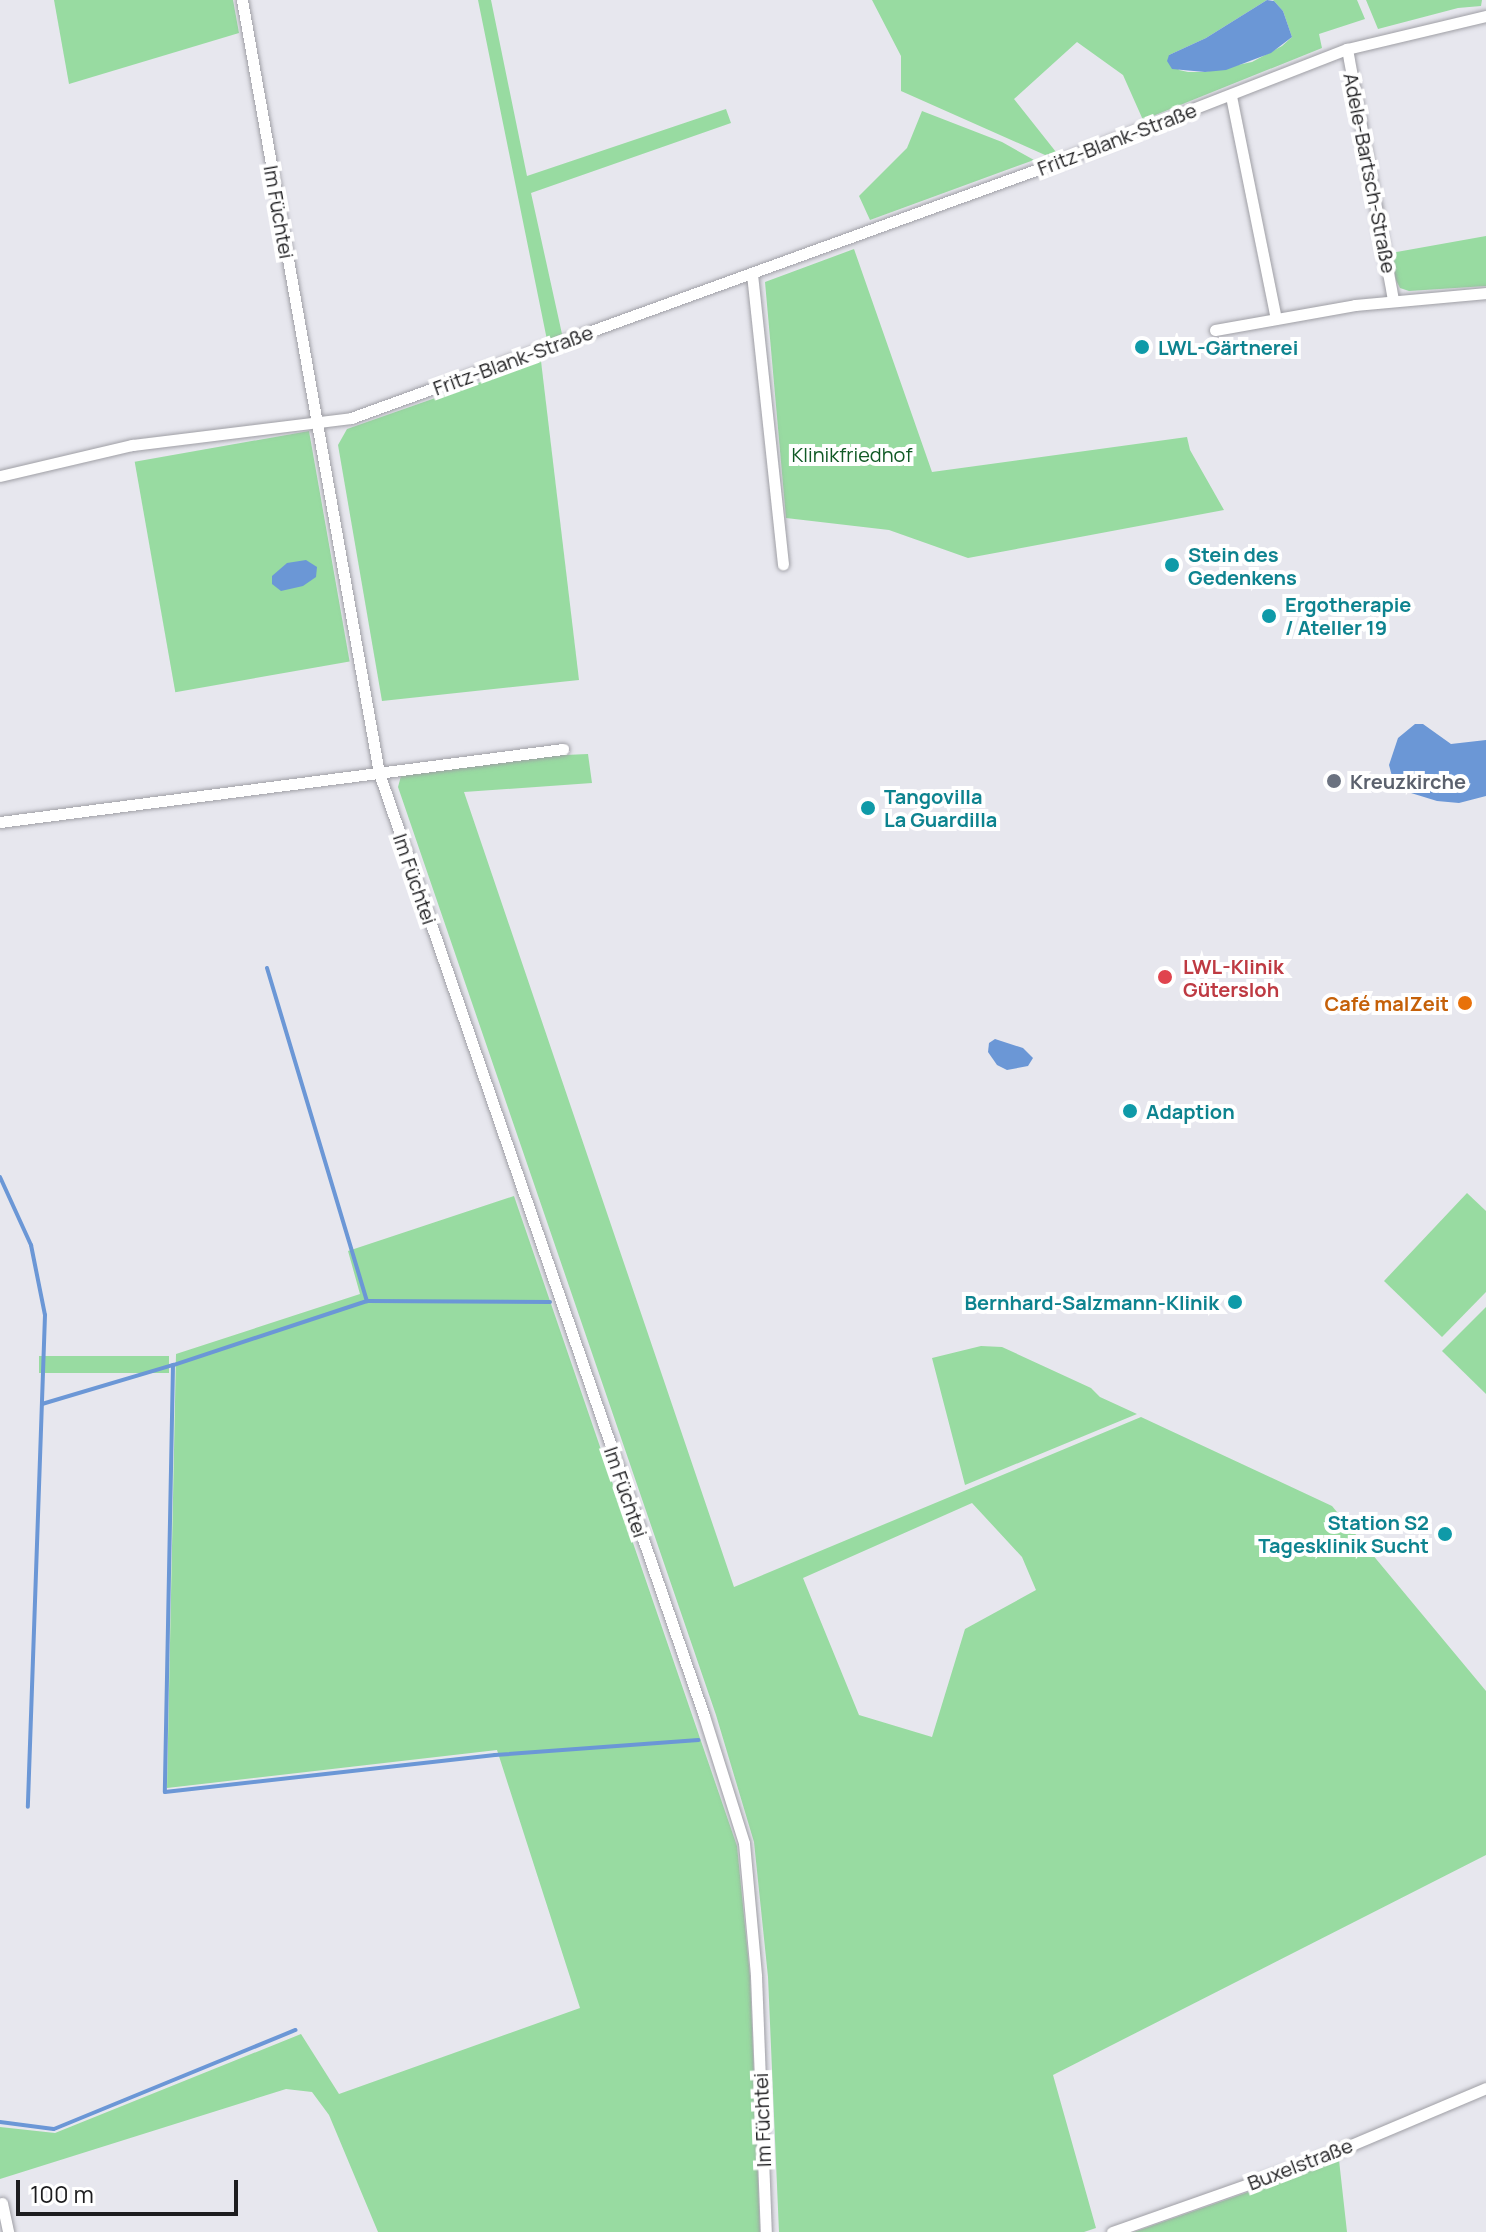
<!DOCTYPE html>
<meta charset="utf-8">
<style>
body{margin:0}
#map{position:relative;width:1486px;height:2232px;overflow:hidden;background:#e7e7ee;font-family:Manrope,sans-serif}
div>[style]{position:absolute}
.green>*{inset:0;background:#98dba1;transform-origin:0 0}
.water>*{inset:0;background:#6b97d6}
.stream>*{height:4px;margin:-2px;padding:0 2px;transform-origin:2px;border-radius:2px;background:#6b97d6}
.roads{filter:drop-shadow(0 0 2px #9f9fa5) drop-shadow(0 0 2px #9f9fa5)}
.minor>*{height:11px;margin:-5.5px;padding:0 5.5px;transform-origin:5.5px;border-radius:5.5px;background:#fff}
.dots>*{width:22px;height:22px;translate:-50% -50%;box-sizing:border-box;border:4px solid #fff;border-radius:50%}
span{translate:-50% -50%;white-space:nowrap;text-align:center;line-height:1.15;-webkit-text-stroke:8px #fff;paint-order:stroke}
.street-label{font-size:20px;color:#1d1d1f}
.culture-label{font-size:20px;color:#0d838f;font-weight:700}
.left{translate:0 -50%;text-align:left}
.right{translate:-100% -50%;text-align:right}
.park-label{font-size:20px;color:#105925}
.worship-label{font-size:20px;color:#5b616d;font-weight:700}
.health-label{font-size:20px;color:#be3a42;font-weight:700}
.food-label{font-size:20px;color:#c56008;font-weight:700}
.scale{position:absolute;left:16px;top:2180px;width:222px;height:36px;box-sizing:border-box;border:4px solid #1d1d1f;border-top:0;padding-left:10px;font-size:24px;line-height:28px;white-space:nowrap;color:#1d1d1f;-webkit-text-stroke:6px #fff;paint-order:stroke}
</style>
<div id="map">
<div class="green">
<i style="clip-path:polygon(54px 0,233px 0,239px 33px,69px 84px)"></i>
<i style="clip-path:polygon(478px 0,491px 0,527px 176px,726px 109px,731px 123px,531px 193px,562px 334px,547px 340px)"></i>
<i style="clip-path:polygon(872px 0,1267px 0,1206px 38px,1169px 55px,1179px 70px,1188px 72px,1205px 72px,1252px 62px,1282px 46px,1292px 37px,1283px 11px,1273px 0,1357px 0,1365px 19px,1319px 34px,1322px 48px,1143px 120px,1123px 75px,1077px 42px,1014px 99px,1056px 152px,1045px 155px,901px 91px,901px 56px)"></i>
<i style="clip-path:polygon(1366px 0,1482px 0,1481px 6px,1458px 8px,1378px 29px)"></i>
<i style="clip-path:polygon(922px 111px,1002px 142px,1034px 160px,870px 220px,859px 196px,907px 148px)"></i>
<i style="clip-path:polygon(1486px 236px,1486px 286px,1409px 291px,1400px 288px,1396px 280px,1391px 253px)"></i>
<i style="clip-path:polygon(854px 249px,932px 472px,1187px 437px,1190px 450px,1224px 510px,968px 558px,889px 530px,786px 518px,765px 282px)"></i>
<i style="clip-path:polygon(541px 361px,579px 680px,382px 701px,338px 445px,347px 429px)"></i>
<i style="left:309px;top:431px;width:234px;height:177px;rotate:80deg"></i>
<i style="clip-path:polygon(evenodd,588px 754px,592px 783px,464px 792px,734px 1587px,1141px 1417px,1332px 1506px,1486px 1691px,1486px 1855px,1053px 2075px,1096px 2228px,1084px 2232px,779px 2232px,768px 1977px,754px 1842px,716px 1715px,398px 787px,401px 776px,542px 756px,588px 754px,972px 1503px,1022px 1557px,1036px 1590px,965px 1629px,932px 1737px,859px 1715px,803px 1578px,972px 1503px)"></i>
<i style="clip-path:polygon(1467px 1193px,1486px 1211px,1486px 1292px,1442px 1337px,1384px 1281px)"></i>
<i style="clip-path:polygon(514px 1196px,737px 1846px,750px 1976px,760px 2232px,378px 2232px,329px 2115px,312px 2092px,286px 2089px,0 2179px,0 2127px,55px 2133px,301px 2034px,339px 2094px,580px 2008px,497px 1750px,167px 1788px,176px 1354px,360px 1294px,348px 1251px)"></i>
<i style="clip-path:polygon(1486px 1307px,1486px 1394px,1442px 1351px)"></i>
<i style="clip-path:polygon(981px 1346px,1002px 1347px,1091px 1388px,1100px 1397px,1137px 1414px,965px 1485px,932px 1358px)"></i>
<i style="left:169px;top:1356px;width:17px;height:130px;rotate:90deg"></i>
<i style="clip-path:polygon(1339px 2160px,1347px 2232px,1134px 2232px,1254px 2190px)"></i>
</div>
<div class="water">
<i style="clip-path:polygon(1267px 0,1274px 1px,1283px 11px,1292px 37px,1271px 53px,1226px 70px,1205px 72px,1172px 69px,1167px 61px,1169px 55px,1206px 38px)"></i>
<i style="clip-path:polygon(306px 560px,317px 567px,316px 577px,303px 586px,281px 591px,272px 584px,272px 576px,287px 563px)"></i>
<i style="clip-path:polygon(1415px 724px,1423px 724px,1451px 744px,1486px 740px,1486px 796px,1459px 803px,1437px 801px,1411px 793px,1393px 780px,1389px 765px,1398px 738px)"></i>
<i style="clip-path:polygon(995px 1039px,1023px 1048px,1033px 1058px,1028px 1066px,1007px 1070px,997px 1065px,988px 1052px,989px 1043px)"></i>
</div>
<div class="stream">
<i style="left:267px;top:968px;width:348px;rotate:73.3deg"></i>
<i style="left:0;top:1177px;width:75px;rotate:65.5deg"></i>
<i style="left:31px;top:1245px;width:71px;rotate:78.7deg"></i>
<i style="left:45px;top:1315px;width:492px;rotate:92deg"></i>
<i style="left:550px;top:1302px;width:183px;rotate:-179.7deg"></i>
<i style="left:367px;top:1301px;width:204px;rotate:161.7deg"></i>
<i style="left:173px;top:1365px;width:427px;rotate:91.1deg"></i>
<i style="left:165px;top:1792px;width:332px;rotate:-6.4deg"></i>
<i style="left:495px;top:1755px;width:204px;rotate:-4.2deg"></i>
<i style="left:42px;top:1404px;width:137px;rotate:-16.6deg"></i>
<i style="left:0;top:2122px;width:54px;rotate:7.4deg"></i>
<i style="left:54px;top:2129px;width:261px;rotate:-22.3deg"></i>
</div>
<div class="roads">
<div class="minor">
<i style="left:242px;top:0;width:785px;rotate:79.95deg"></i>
<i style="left:379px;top:773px;width:997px;rotate:70.98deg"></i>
<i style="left:704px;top:1716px;width:133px;rotate:72.5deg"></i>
<i style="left:744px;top:1843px;width:134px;rotate:84.8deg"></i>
<i style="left:756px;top:1976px;width:256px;rotate:87.8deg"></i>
<i style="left:1347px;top:49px;width:255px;rotate:79.6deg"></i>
<i style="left:1231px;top:96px;width:227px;rotate:78.6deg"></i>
<i style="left:752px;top:274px;width:292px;rotate:83.9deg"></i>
<i style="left:1215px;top:330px;width:142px;rotate:-10.1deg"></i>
<i style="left:1355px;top:305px;width:132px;rotate:-5.2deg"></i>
<i style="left:0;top:476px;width:136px;rotate:-13.2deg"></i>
<i style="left:132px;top:445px;width:221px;rotate:-7deg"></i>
<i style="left:351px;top:418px;width:737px;rotate:-19.91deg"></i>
<i style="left:1044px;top:167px;width:325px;rotate:-21.3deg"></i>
<i style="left:1347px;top:49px;width:143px;rotate:-13.4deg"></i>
<i style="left:0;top:822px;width:568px;rotate:-7.39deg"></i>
<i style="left:2px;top:2203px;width:30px;rotate:78deg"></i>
<i style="left:1112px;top:2232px;width:211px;rotate:-19.4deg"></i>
<i style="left:1311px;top:2162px;width:190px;rotate:-22.9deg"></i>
</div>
</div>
<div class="dots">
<i style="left:1142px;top:347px;background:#0f9aa8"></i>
<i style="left:1172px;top:565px;background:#0f9aa8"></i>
<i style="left:1269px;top:616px;background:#0f9aa8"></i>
<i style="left:1334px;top:781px;background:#6b7280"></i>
<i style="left:868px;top:808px;background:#0f9aa8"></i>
<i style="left:1165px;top:977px;background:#e0444e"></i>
<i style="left:1465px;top:1003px;background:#e8710a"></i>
<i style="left:1130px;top:1111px;background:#0f9aa8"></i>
<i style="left:1235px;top:1302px;background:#0f9aa8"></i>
<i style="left:1445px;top:1534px;background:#0f9aa8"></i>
</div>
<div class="street-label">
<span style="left:1117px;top:139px;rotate:-21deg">Fritz-Blank-Straße</span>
<span style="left:1370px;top:173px;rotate:79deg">Adele-Bartsch-Straße</span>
<span style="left:279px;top:212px;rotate:80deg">Im Füchtei</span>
<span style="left:513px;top:360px;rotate:-20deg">Fritz-Blank-Straße</span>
<span style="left:415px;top:879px;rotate:71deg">Im Füchtei</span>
<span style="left:626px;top:1492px;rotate:71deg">Im Füchtei</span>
<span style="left:762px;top:2120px;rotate:-92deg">Im Füchtei</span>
<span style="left:1300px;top:2164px;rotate:-21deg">Buxelstraße</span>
</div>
<div class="culture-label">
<span class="left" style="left:1158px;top:347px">LWL-Gärtnerei</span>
<span class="left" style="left:1188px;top:566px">Stein des<br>Gedenkens</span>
<span class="left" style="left:1285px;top:616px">Ergotherapie<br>/ Ateller 19</span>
<span class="left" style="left:884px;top:808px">Tangovilla<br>La Guardilla</span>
<span class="left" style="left:1146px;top:1111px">Adaption</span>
<span class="right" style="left:1219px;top:1302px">Bernhard-Salzmann-Klinik</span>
<span class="right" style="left:1429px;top:1534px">Station S2<br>Tagesklinik Sucht</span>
</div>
<div class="park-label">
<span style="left:852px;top:454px">Klinikfriedhof</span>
</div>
<div class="worship-label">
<span class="left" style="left:1350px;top:781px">Kreuzkirche</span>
</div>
<div class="health-label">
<span class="left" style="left:1183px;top:978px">LWL-Klinik<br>Gütersloh</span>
</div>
<div class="food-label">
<span class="right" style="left:1449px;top:1003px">Café malZeit</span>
</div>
<div class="scale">100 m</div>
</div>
